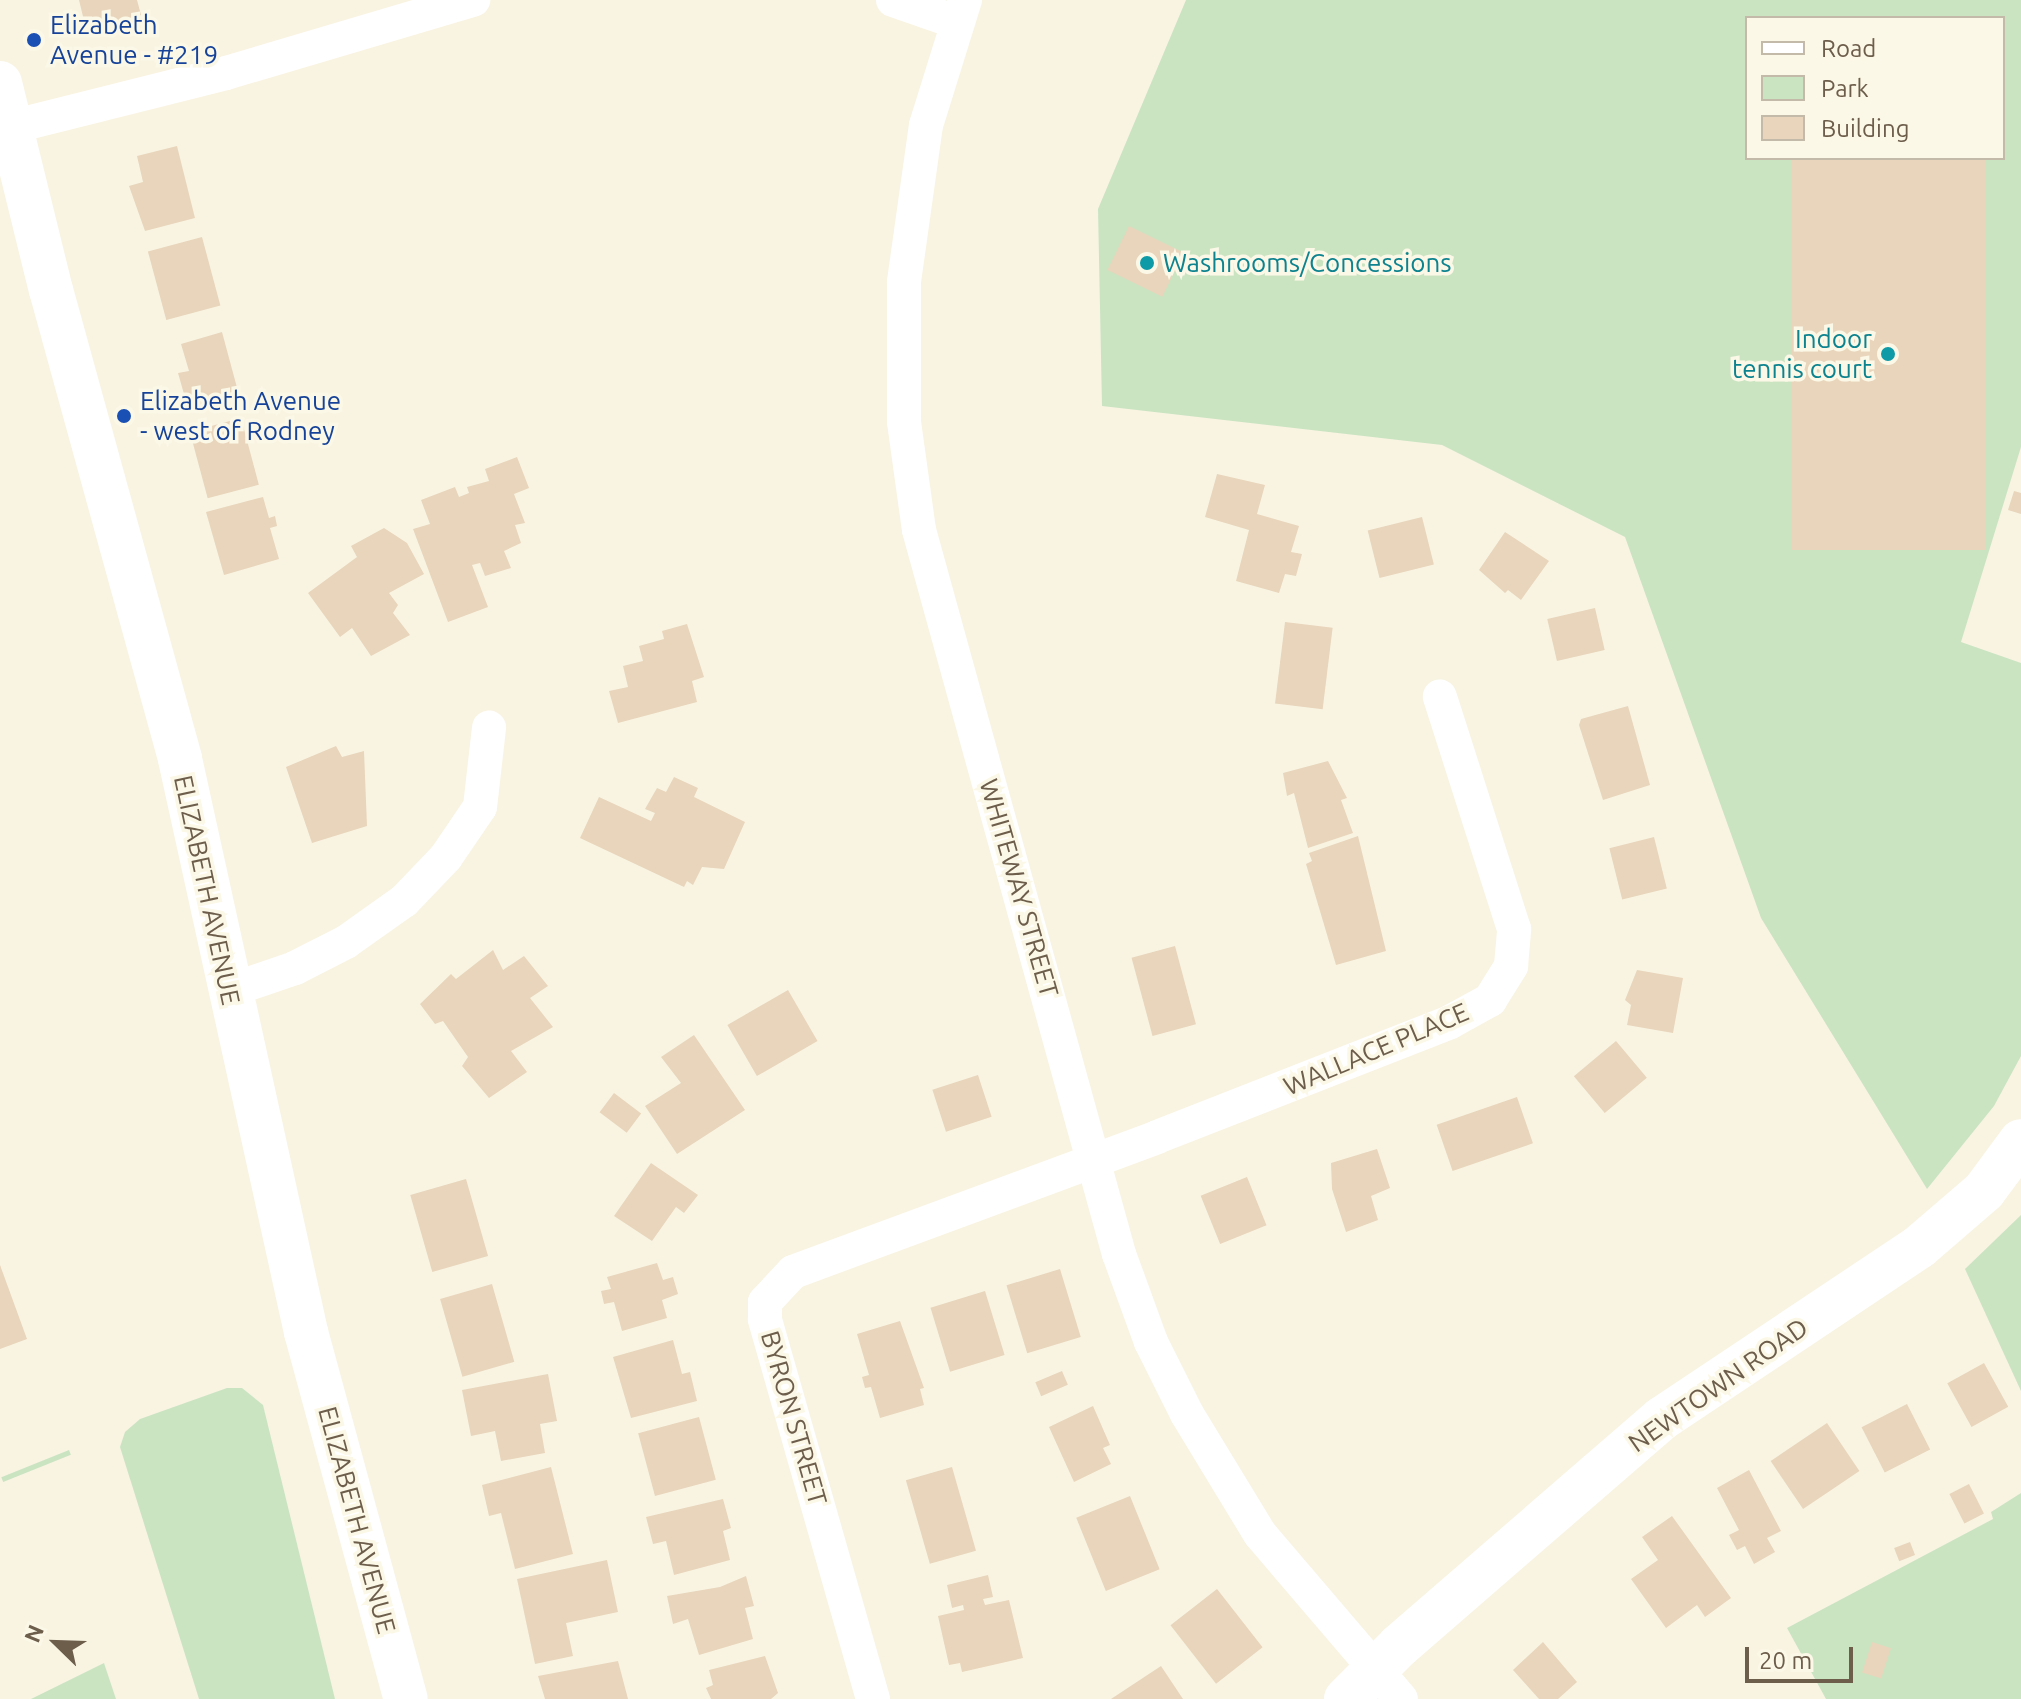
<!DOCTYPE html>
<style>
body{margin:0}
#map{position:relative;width:2021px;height:1699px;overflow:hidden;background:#f9f4e2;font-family:Ubuntu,sans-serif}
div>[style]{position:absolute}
.green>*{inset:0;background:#cae4c2;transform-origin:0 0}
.building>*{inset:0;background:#e8d5bb;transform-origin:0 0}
.street>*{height:34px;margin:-17px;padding:0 17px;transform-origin:17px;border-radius:17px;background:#fff}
.secondary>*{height:44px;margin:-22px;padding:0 22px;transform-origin:22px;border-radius:22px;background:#fff}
.dots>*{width:22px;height:22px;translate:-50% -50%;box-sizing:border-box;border:4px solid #fcf8e7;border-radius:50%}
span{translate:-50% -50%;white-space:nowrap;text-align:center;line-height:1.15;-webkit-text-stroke:7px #fcf8e7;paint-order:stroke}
.transit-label{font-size:26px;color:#164399}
.left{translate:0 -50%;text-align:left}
.culture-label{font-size:26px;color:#0d838f}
.right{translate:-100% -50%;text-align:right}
.street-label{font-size:26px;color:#6d5d4b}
.legend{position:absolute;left:1745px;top:16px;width:260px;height:144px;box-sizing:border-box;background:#fcf8e7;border:2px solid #c3baa9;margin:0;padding:10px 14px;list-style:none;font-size:24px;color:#6d5d4b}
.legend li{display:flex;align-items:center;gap:16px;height:40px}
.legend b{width:40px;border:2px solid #c3baa9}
.north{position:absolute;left:16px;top:1603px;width:80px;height:80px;-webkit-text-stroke:6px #fcf8e7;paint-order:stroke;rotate:293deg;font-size:22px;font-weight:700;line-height:32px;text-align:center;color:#6d5d4b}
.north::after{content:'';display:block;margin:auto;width:28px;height:36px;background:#6d5d4b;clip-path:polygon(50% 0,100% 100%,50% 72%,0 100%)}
.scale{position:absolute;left:1745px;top:1647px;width:108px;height:36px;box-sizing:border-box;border:4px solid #6d5d4b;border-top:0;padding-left:10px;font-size:24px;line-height:28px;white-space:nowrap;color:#6d5d4b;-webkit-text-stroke:6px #fcf8e7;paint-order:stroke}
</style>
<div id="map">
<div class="green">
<i style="clip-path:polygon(evenodd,1186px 0,2021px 0,2021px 447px,1961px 642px,2021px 663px,2021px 1056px,1994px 1106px,1927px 1189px,1761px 918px,1625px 537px,1442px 445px,1102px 406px,1098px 209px,1186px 0,1747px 18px,2003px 18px,2003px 158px,1747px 158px,1747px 18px)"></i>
<i style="clip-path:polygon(2021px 1215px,2021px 1391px,1965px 1269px)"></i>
<i style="clip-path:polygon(227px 1388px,242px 1388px,263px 1405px,335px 1699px,199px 1699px,120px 1447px,125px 1432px,140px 1419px)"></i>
<i style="left:69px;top:1450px;width:5px;height:73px;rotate:68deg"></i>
<i style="clip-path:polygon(2021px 1493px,2021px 1699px,1826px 1699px,1787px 1628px,1993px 1519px,1991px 1512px)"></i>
<i style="clip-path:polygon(104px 1663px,116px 1699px,31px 1699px)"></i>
</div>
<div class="building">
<i style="clip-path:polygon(79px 0,137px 0,141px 15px,86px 29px)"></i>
<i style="clip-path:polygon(177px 146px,195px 218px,145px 231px,129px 186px,143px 182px,137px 156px)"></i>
<i style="left:1791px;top:158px;width:195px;height:392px"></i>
<i style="left:1129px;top:226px;width:61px;height:49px;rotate:26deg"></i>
<i style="left:202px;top:237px;width:71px;height:56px;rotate:75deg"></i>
<i style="clip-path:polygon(222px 332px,239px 395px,188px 408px,178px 373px,189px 371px,181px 344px)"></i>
<i style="left:241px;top:418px;width:69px;height:53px;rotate:75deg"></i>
<i style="clip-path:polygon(517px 457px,529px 488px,514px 494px,525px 523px,515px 525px,521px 543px,504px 551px,511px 568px,485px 576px,480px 563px,472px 565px,488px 607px,448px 622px,413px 529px,430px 524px,421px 500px,455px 487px,459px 497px,469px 493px,467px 487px,489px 481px,485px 469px)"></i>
<i style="clip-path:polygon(1217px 474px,1265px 485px,1257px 514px,1299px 526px,1291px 552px,1302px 554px,1296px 576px,1285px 574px,1279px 593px,1236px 581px,1249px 530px,1205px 517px)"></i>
<i style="clip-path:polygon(2014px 491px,2021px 493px,2021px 514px,2008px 510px)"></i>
<i style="clip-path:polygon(263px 497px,269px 518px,275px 516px,277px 526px,270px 528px,279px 559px,224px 575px,206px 512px)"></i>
<i style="left:1422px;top:517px;width:49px;height:56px;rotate:76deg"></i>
<i style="clip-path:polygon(384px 528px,407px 543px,424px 574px,389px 593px,398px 605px,393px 613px,410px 635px,371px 656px,352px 628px,340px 637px,308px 593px,357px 557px,351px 546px)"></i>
<i style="clip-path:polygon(1505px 532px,1549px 561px,1521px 600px,1508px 590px,1505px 593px,1479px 570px)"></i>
<i style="left:1595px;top:608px;width:43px;height:49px;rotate:77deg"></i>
<i style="left:1285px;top:622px;width:48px;height:82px;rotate:7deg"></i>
<i style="clip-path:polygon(687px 624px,704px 677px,692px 681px,697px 702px,618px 723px,609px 691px,628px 687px,623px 666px,643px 661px,639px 646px,664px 639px,662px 631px)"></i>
<i style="clip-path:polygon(1628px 706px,1650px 785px,1603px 800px,1579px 725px,1581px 719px)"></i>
<i style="clip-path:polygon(336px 746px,342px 757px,364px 751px,367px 826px,312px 843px,286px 767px)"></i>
<i style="clip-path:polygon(1328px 761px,1347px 798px,1341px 800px,1353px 833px,1308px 848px,1294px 793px,1287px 796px,1283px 773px)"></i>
<i style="clip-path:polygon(674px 777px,698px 788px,694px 797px,745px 822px,724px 869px,702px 867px,693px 885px,687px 881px,684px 887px,580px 838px,599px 797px,651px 821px,655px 813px,645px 809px,657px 788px,666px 792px)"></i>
<i style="clip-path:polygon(1358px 836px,1386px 951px,1336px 965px,1306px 864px,1312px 861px,1309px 853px)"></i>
<i style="left:1654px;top:837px;width:53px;height:46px;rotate:76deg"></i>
<i style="left:1175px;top:946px;width:81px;height:45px;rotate:75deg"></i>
<i style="clip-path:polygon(493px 950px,503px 970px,524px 956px,548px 986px,530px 998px,553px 1027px,511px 1051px,527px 1072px,489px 1098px,462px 1066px,468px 1057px,443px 1021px,435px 1024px,420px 1004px,451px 974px,456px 979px)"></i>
<i style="clip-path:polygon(1637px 970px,1683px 978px,1673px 1033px,1627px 1025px,1631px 1005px,1625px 1000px)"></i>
<i style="left:788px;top:990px;width:59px;height:70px;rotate:60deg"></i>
<i style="clip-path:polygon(694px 1035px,745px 1110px,677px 1154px,645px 1106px,681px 1083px,661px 1057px)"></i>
<i style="left:1616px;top:1041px;width:48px;height:55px;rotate:50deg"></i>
<i style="left:978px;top:1075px;width:44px;height:48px;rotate:72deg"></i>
<i style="left:614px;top:1093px;width:34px;height:24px;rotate:37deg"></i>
<i style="left:1517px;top:1097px;width:49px;height:85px;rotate:71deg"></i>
<i style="clip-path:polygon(1377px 1149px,1390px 1188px,1371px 1196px,1378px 1220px,1346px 1232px,1332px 1189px,1331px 1163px)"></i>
<i style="clip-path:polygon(651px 1163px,698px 1195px,684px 1213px,676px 1207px,652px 1241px,614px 1216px)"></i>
<i style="left:1247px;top:1177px;width:52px;height:50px;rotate:68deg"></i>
<i style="left:466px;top:1179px;width:80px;height:58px;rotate:74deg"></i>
<i style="clip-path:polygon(657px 1263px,663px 1280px,673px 1277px,678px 1294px,662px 1300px,667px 1318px,622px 1331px,614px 1302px,604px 1304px,601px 1291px,611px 1289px,607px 1277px)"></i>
<i style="clip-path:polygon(0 1265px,27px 1339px,0 1349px)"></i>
<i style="left:1060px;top:1269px;width:71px;height:56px;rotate:73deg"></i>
<i style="left:492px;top:1284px;width:81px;height:54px;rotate:74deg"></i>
<i style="left:985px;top:1291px;width:67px;height:57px;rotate:73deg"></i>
<i style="clip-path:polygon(900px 1321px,924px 1388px,920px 1389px,924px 1405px,880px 1418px,871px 1387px,865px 1388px,862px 1377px,869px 1375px,857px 1334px)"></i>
<i style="clip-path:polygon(673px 1340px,682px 1374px,690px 1372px,697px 1401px,631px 1418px,613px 1357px)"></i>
<i style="left:1984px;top:1363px;width:50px;height:42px;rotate:61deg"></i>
<i style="left:1062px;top:1371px;width:15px;height:29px;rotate:67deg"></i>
<i style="clip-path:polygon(548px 1374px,557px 1421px,540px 1424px,545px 1453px,501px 1461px,495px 1431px,471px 1436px,462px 1390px)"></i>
<i style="left:1907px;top:1404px;width:51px;height:51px;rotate:63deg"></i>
<i style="clip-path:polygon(1093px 1406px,1110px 1445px,1103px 1448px,1111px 1464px,1074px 1482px,1049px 1427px)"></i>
<i style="left:699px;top:1417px;width:65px;height:63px;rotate:75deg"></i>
<i style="left:1827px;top:1423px;width:58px;height:68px;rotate:56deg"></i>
<i style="clip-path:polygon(551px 1467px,573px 1554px,515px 1569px,501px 1513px,489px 1516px,482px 1485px)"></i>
<i style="left:952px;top:1467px;width:87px;height:48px;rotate:74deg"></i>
<i style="clip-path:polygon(1749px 1470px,1781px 1531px,1767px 1538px,1775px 1552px,1754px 1564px,1745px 1546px,1737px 1550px,1729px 1535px,1739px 1530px,1717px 1488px)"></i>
<i style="left:1969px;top:1484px;width:33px;height:22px;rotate:63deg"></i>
<i style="left:1130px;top:1496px;width:79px;height:58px;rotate:68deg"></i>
<i style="clip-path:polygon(723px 1499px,731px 1528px,723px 1531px,730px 1560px,674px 1575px,666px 1541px,653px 1544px,646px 1517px)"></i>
<i style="clip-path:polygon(1672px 1516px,1731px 1598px,1705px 1617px,1697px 1605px,1666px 1628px,1631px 1579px,1658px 1560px,1642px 1537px)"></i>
<i style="left:1910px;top:1542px;width:14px;height:17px;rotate:69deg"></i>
<i style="clip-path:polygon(607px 1560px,618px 1612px,566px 1623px,573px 1656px,535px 1664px,517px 1579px)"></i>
<i style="clip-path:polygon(988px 1575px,993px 1597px,983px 1599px,985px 1605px,1009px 1600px,1023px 1658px,962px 1672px,960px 1663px,949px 1665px,938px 1616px,964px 1610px,963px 1605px,952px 1608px,947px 1585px)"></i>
<i style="clip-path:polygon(746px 1576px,754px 1606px,745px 1608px,753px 1639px,699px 1655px,688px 1619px,673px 1624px,667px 1596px,720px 1587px)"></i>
<i style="left:1217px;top:1589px;width:74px;height:59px;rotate:52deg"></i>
<i style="clip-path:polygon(1543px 1642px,1577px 1682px,1558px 1699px,1539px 1699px,1513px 1670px)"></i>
<i style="left:1872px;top:1642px;width:20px;height:32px;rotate:18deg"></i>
<i style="clip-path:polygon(765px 1656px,778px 1693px,771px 1699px,711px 1699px,706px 1688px,713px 1685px,709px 1670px)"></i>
<i style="clip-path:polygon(618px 1661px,628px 1699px,545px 1699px,538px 1676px)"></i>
<i style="clip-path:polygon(1161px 1666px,1183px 1699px,1111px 1699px)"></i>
</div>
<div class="street">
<i style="left:893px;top:0;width:67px;rotate:19.2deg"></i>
<i style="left:965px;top:0;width:131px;rotate:107.3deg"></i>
<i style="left:926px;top:125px;width:159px;rotate:98deg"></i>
<i style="left:904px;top:282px;width:140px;rotate:90deg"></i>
<i style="left:904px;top:422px;width:109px;rotate:82.1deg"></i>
<i style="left:919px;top:530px;width:751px;rotate:74.56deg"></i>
<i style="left:1119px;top:1254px;width:94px;rotate:70deg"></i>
<i style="left:1151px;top:1342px;width:80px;rotate:63.4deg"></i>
<i style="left:1187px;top:1414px;width:140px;rotate:58.7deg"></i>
<i style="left:1260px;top:1534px;width:217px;rotate:49.5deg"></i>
<i style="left:11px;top:127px;width:222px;rotate:-14.1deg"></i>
<i style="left:226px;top:73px;width:258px;rotate:-16.5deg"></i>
<i style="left:228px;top:991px;width:71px;rotate:-18.9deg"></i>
<i style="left:295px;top:968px;width:57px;rotate:-27deg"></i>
<i style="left:346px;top:942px;width:71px;rotate:-35.3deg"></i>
<i style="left:404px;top:901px;width:61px;rotate:-46.3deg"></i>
<i style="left:446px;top:857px;width:60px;rotate:-55.8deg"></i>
<i style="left:480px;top:807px;width:80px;rotate:-83.5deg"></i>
<i style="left:873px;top:1699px;width:395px;rotate:-105.9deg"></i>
<i style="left:765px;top:1319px;width:17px;rotate:-90deg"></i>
<i style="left:765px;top:1302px;width:41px;rotate:-47deg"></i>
<i style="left:793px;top:1272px;width:388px;rotate:-20.3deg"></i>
<i style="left:1157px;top:1137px;width:315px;rotate:-21.4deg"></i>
<i style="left:1450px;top:1022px;width:46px;rotate:-28.8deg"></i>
<i style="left:1490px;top:1000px;width:40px;rotate:-58deg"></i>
<i style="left:1511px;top:966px;width:37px;rotate:-85deg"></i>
<i style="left:1514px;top:929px;width:244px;rotate:-107.7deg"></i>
</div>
<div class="secondary">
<i style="left:0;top:83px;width:213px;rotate:76.2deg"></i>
<i style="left:51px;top:290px;width:486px;rotate:74.6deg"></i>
<i style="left:180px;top:759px;width:587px;rotate:77.6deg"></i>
<i style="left:306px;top:1332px;width:380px;rotate:74.8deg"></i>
<i style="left:1346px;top:1699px;width:75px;rotate:-45deg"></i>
<i style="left:1399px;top:1646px;width:347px;rotate:-40.9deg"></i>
<i style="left:1661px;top:1419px;width:310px;rotate:-33.7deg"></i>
<i style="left:1919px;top:1247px;width:86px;rotate:-40.7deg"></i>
<i style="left:1984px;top:1191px;width:62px;rotate:-53.5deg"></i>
</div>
<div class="dots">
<i style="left:34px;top:40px;background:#1a4fb4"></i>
<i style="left:1147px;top:263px;background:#0f9aa8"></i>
<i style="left:1888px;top:354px;background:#0f9aa8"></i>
<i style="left:124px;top:416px;background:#1a4fb4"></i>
</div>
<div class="transit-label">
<span class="left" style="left:50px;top:40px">Elizabeth<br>Avenue - #219</span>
<span class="left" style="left:140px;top:416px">Elizabeth Avenue<br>- west of Rodney</span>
</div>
<div class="culture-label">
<span class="left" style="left:1163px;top:263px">Washrooms/Concessions</span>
<span class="right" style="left:1872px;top:354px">Indoor<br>tennis court</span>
</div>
<div class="street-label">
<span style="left:1019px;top:888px;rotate:74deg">WHITEWAY STREET</span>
<span style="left:207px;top:890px;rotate:78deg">ELIZABETH AVENUE</span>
<span style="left:1376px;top:1049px;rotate:-23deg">WALLACE PLACE</span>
<span style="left:1718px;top:1385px;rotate:-35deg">NEWTOWN ROAD</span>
<span style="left:794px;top:1418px;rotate:74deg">BYRON STREET</span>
<span style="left:357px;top:1520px;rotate:75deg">ELIZABETH AVENUE</span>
</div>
<ul class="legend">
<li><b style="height:10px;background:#fff"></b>Road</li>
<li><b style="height:22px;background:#cae4c2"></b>Park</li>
<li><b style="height:22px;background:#e8d5bb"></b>Building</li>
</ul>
<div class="north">N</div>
<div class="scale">20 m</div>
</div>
